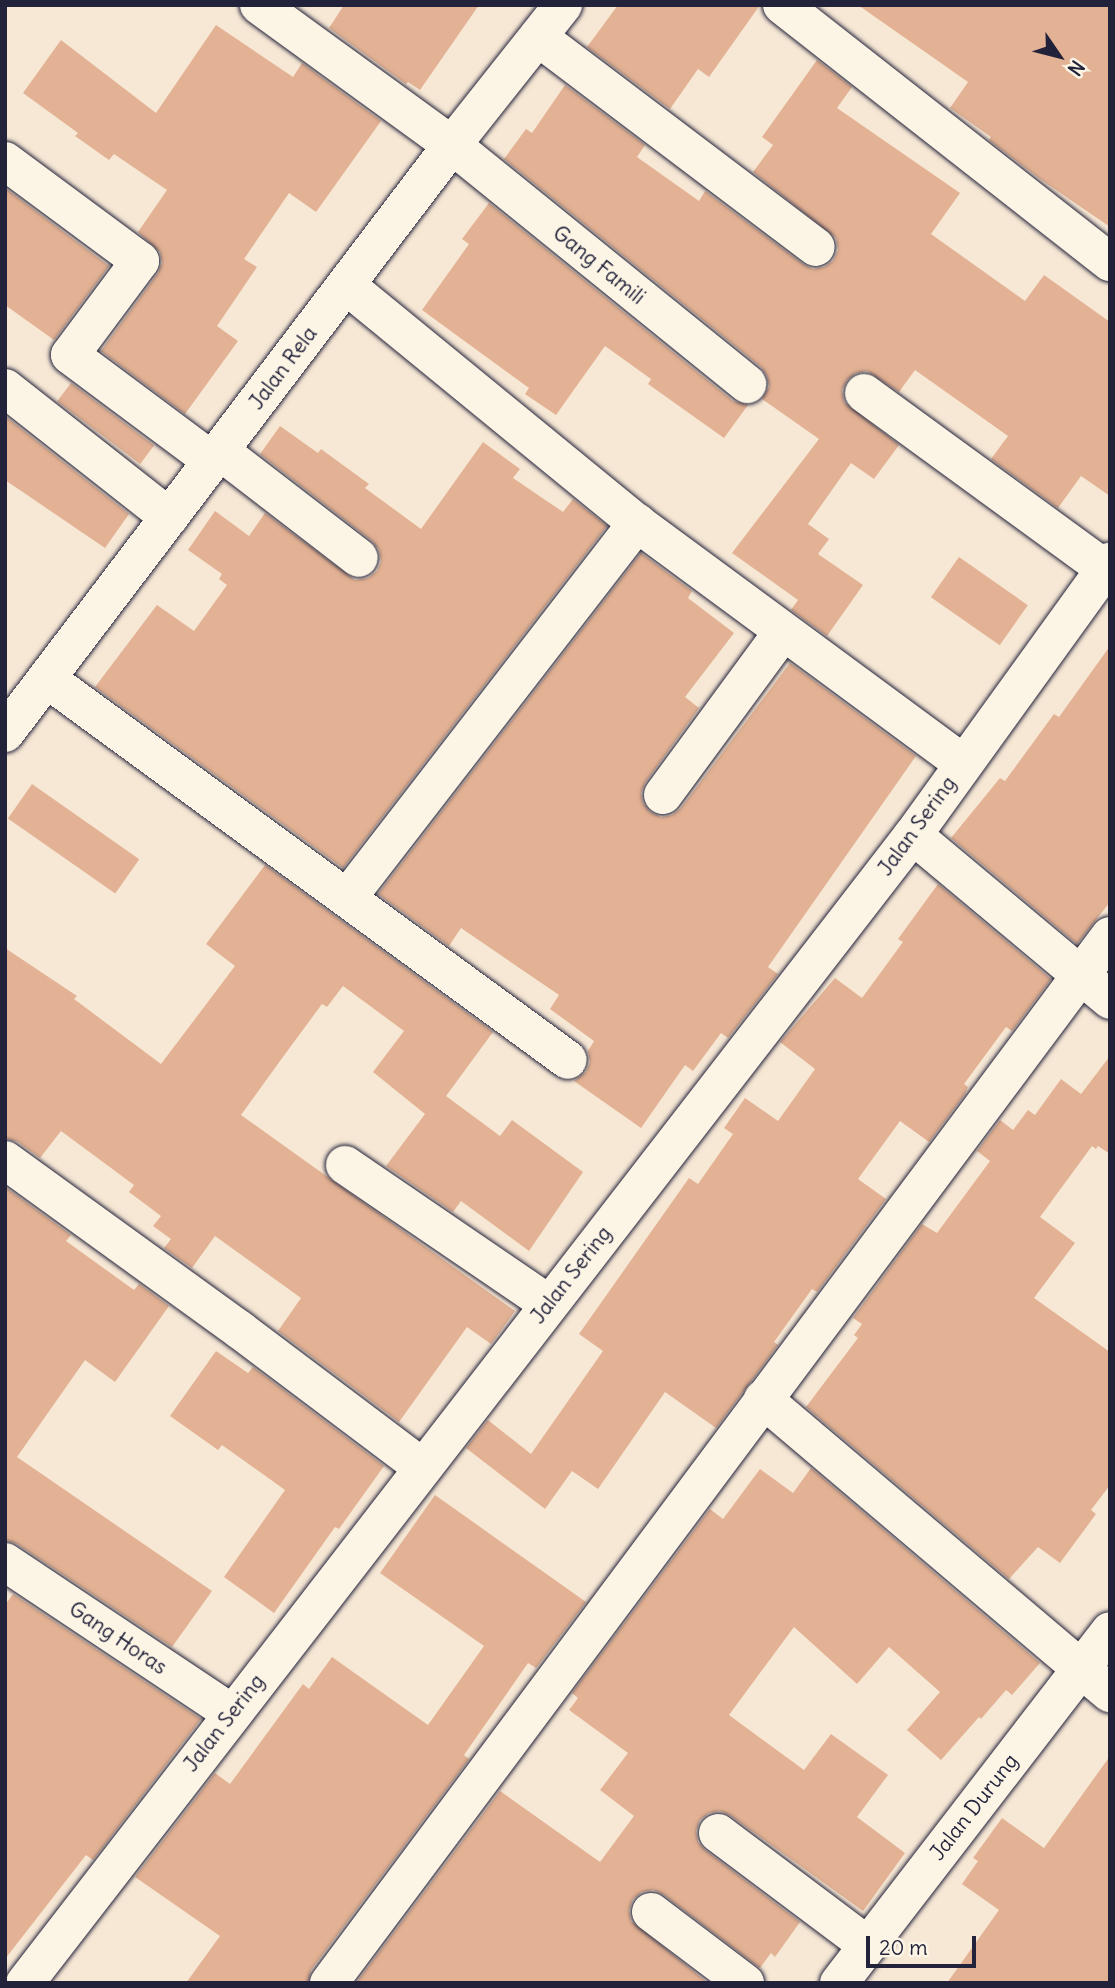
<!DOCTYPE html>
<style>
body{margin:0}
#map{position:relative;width:1115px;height:1988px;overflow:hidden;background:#f7e8d5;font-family:Delius,sans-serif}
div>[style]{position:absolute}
.building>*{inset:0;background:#e3b294;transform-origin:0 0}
.roads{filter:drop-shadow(0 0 2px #22223b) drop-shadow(0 0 2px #22223b)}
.minor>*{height:38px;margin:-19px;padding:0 19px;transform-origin:19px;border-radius:19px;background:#fcf5e5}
span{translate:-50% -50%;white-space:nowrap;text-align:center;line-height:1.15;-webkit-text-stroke:6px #fcf5e5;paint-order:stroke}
.street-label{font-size:21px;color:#22223b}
.frame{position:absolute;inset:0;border:7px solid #22223b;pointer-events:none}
.north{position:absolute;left:1024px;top:21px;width:70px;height:70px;-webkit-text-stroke:5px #fcf5e5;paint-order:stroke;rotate:125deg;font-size:19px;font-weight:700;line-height:28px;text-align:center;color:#22223b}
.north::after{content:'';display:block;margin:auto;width:24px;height:32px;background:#22223b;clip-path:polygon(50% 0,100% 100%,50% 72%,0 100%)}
.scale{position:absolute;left:866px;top:1936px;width:110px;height:32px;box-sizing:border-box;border:4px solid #22223b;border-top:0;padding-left:9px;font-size:21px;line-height:24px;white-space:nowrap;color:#22223b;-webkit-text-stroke:5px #fcf5e5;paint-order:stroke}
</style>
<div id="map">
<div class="building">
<i style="clip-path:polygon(344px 5px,479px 5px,420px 90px,408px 82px,406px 84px,329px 28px)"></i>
<i style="clip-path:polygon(618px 5px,760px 5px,709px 77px,698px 69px,670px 109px,587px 47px)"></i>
<i style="clip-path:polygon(858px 5px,1110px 5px,1110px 227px,1040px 179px,989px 140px,991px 137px,950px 108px,968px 82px)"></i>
<i style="clip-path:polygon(216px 25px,293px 77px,302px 63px,381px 121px,316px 212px,289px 193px,244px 259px,257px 267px,217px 326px,238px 341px,185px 414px,101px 351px,158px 273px,162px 263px,160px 252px,138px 232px,167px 190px,114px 154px,109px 160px,75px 136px,78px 133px,23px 93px,61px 40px,156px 113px)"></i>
<i style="clip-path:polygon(817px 60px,852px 87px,837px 108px,960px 193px,931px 234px,1025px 301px,1044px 275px,1110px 322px,1110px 496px,1081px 476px,1058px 508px,991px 459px,1008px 436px,915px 370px,899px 392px,867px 371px,856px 373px,847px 380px,842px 390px,844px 402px,899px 445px,874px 479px,851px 463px,808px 524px,829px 539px,818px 554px,863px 585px,827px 636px,791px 610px,798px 600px,732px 553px,819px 439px,762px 399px,769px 387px,767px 376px,761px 367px,504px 159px,526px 129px,532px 133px,565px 85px,645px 145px,637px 157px,699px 201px,705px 191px,803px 264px,813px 269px,824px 267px,833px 261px,838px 250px,836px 238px,753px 172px,773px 145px,762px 137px)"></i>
<i style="clip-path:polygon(5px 188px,109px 266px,54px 340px,5px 305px)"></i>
<i style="clip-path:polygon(489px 203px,733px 401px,748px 405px,724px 438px,648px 384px,651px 379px,605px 346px,556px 415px,525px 394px,529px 388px,422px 310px,469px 244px,462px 239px)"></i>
<i style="left:71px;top:383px;width:104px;height:23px;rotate:37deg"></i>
<i style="clip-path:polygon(5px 416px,129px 514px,105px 548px,5px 480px)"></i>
<i style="clip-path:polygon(280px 426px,318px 453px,321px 449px,369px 484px,365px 488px,421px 529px,483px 442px,520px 469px,513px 478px,563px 512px,573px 499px,607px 526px,343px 868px,95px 687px,157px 605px,194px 631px,227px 585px,219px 579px,222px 574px,188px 550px,215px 511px,249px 536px,265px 513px,355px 580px,368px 578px,377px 571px,381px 562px,379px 550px,372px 541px,260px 454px)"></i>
<i style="clip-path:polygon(641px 553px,692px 591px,688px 598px,734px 633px,685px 697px,699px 708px,645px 783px,641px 793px,643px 803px,650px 812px,661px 817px,672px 815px,681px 808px,790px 663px,916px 756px,768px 967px,778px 974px,728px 1038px,721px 1033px,693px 1071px,685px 1065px,641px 1128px,574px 1081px,586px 1072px,590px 1062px,588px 1051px,594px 1041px,550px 1009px,559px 995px,461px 928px,449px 946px,378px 894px)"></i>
<i style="left:959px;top:557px;width:84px;height:49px;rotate:35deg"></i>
<i style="clip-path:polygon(1110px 646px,1110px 902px,1077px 944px,951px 838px,1000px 778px,1005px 781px,1054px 714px,1059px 717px)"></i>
<i style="left:32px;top:784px;width:131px;height:42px;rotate:35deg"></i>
<i style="clip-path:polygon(265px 865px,493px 1032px,446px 1096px,500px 1136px,512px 1120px,583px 1172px,529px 1251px,461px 1201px,453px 1212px,386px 1166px,425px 1114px,373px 1072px,404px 1031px,343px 986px,327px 1007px,322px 1004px,280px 1061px,241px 1115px,515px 1311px,491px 1344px,467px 1327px,399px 1422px,278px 1331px,301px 1298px,215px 1236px,192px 1268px,164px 1248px,171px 1239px,153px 1226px,161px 1216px,129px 1192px,134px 1185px,61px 1131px,40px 1158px,18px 1142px,5px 1138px,5px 948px,77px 996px,74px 999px,161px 1064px,235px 966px,206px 944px)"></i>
<i style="clip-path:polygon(938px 884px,1051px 979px,1012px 1031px,1006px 1027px,964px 1084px,968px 1087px,965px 1094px,929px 1142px,900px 1121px,858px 1179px,886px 1199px,817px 1292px,812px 1289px,774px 1342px,778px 1345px,716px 1428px,665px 1392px,598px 1489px,572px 1471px,545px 1509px,466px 1448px,488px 1420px,531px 1454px,603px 1351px,579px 1334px,689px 1178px,698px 1184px,733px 1134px,724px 1128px,745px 1098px,778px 1121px,815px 1069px,780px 1042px,835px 978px,862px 998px,903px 942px,898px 939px)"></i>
<i style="clip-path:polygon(1110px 1056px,1110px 1154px,1098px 1146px,1096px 1149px,1092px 1146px,1040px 1217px,1075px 1243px,1034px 1298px,1110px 1352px,1110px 1485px,1091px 1510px,1096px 1514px,1060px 1563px,1038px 1547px,1009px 1579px,806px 1407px,858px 1338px,854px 1335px,862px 1324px,853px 1318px,922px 1224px,937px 1233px,990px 1161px,977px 1151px,1000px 1120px,1013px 1130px,1028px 1110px,1035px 1115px,1061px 1079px,1081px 1094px)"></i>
<i style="clip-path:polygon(5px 1187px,71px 1235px,66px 1241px,134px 1290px,139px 1284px,169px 1306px,115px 1382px,85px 1360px,17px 1457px,212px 1591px,172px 1647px,17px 1544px,5px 1540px)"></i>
<i style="clip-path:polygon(216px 1351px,248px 1373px,253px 1367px,384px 1466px,339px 1529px,335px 1527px,274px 1613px,224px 1577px,285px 1490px,222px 1445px,218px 1450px,170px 1416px)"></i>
<i style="clip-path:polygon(811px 1468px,1040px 1663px,1012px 1695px,1006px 1690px,981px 1719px,979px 1717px,941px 1760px,907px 1730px,940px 1692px,889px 1647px,857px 1684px,794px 1627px,729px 1715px,804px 1770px,831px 1734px,888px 1775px,857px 1817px,905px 1853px,863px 1911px,731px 1816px,720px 1811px,709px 1813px,700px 1820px,696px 1831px,698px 1842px,705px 1850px,800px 1922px,775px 1957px,771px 1953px,760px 1968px,664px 1895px,653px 1890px,642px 1892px,633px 1899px,629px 1910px,631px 1921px,708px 1983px,356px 1983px,500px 1791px,600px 1862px,634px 1816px,600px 1790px,628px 1753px,569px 1710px,578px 1698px,572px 1693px,710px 1509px,723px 1519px,760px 1469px,793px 1493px)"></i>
<i style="clip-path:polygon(435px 1495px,586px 1602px,536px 1668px,528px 1663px,464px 1755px,469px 1759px,311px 1970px,308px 1983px,186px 1983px,220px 1936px,135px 1877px,215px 1773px,230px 1784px,303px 1684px,309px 1689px,332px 1657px,428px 1725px,484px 1646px,380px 1573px)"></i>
<i style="clip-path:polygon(13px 1594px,201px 1719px,93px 1860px,86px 1855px,5px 1959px,5px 1605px)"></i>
<i style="clip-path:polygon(1110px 1756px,1110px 1983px,947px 1983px,999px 1910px,962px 1884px,978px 1861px,973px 1858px,1002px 1818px,1044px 1848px)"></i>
</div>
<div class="roads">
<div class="minor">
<i style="left:259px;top:5px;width:238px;rotate:36deg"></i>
<i style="left:452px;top:145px;width:380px;rotate:39deg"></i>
<i style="left:782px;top:5px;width:417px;rotate:38.1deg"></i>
<i style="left:538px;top:37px;width:348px;rotate:37.1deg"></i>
<i style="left:5px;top:161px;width:168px;rotate:36.5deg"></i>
<i style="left:140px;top:261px;width:117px;rotate:126.7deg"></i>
<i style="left:70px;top:355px;width:177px;rotate:36.7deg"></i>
<i style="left:346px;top:285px;width:376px;rotate:39.3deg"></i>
<i style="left:637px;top:523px;width:405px;rotate:36.4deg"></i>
<i style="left:5px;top:388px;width:209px;rotate:38.2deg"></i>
<i style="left:864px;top:393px;width:298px;rotate:36.1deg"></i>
<i style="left:220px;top:451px;width:175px;rotate:37.6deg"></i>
<i style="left:47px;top:679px;width:645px;rotate:36.18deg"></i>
<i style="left:5px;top:733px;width:739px;rotate:-52.76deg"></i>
<i style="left:452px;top:145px;width:179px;rotate:-51.6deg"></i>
<i style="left:663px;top:795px;width:201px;rotate:-53.7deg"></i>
<i style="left:913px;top:835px;width:257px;rotate:39.9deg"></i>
<i style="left:348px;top:897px;width:473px;rotate:-52.3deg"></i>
<i style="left:5px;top:1160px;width:290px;rotate:35.9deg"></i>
<i style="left:240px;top:1330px;width:228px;rotate:37deg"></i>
<i style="left:345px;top:1165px;width:247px;rotate:34.3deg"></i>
<i style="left:763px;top:1399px;width:455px;rotate:40.3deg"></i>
<i style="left:5px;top:1562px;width:272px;rotate:33.7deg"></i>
<i style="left:718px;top:1833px;width:186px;rotate:36.9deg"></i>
<i style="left:651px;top:1912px;width:118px;rotate:37.1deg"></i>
<i style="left:25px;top:1983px;width:1451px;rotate:-52.28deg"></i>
<i style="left:913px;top:835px;width:337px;rotate:-54.2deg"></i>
<i style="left:329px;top:1983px;width:1306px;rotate:-53.28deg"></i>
<i style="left:839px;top:1983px;width:444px;rotate:-52.4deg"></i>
</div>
</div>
<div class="street-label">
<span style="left:599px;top:265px;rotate:39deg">Gang Famili</span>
<span style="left:283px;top:368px;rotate:-53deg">Jalan Rela</span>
<span style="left:917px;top:826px;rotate:-54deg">Jalan Sering</span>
<span style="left:571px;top:1275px;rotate:-52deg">Jalan Sering</span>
<span style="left:118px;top:1638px;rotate:34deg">Gang Horas</span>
<span style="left:224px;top:1723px;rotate:-52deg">Jalan Sering</span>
<span style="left:974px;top:1807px;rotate:-52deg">Jalan Durung</span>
</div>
<div class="frame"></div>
<div class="north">N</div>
<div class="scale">20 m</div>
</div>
